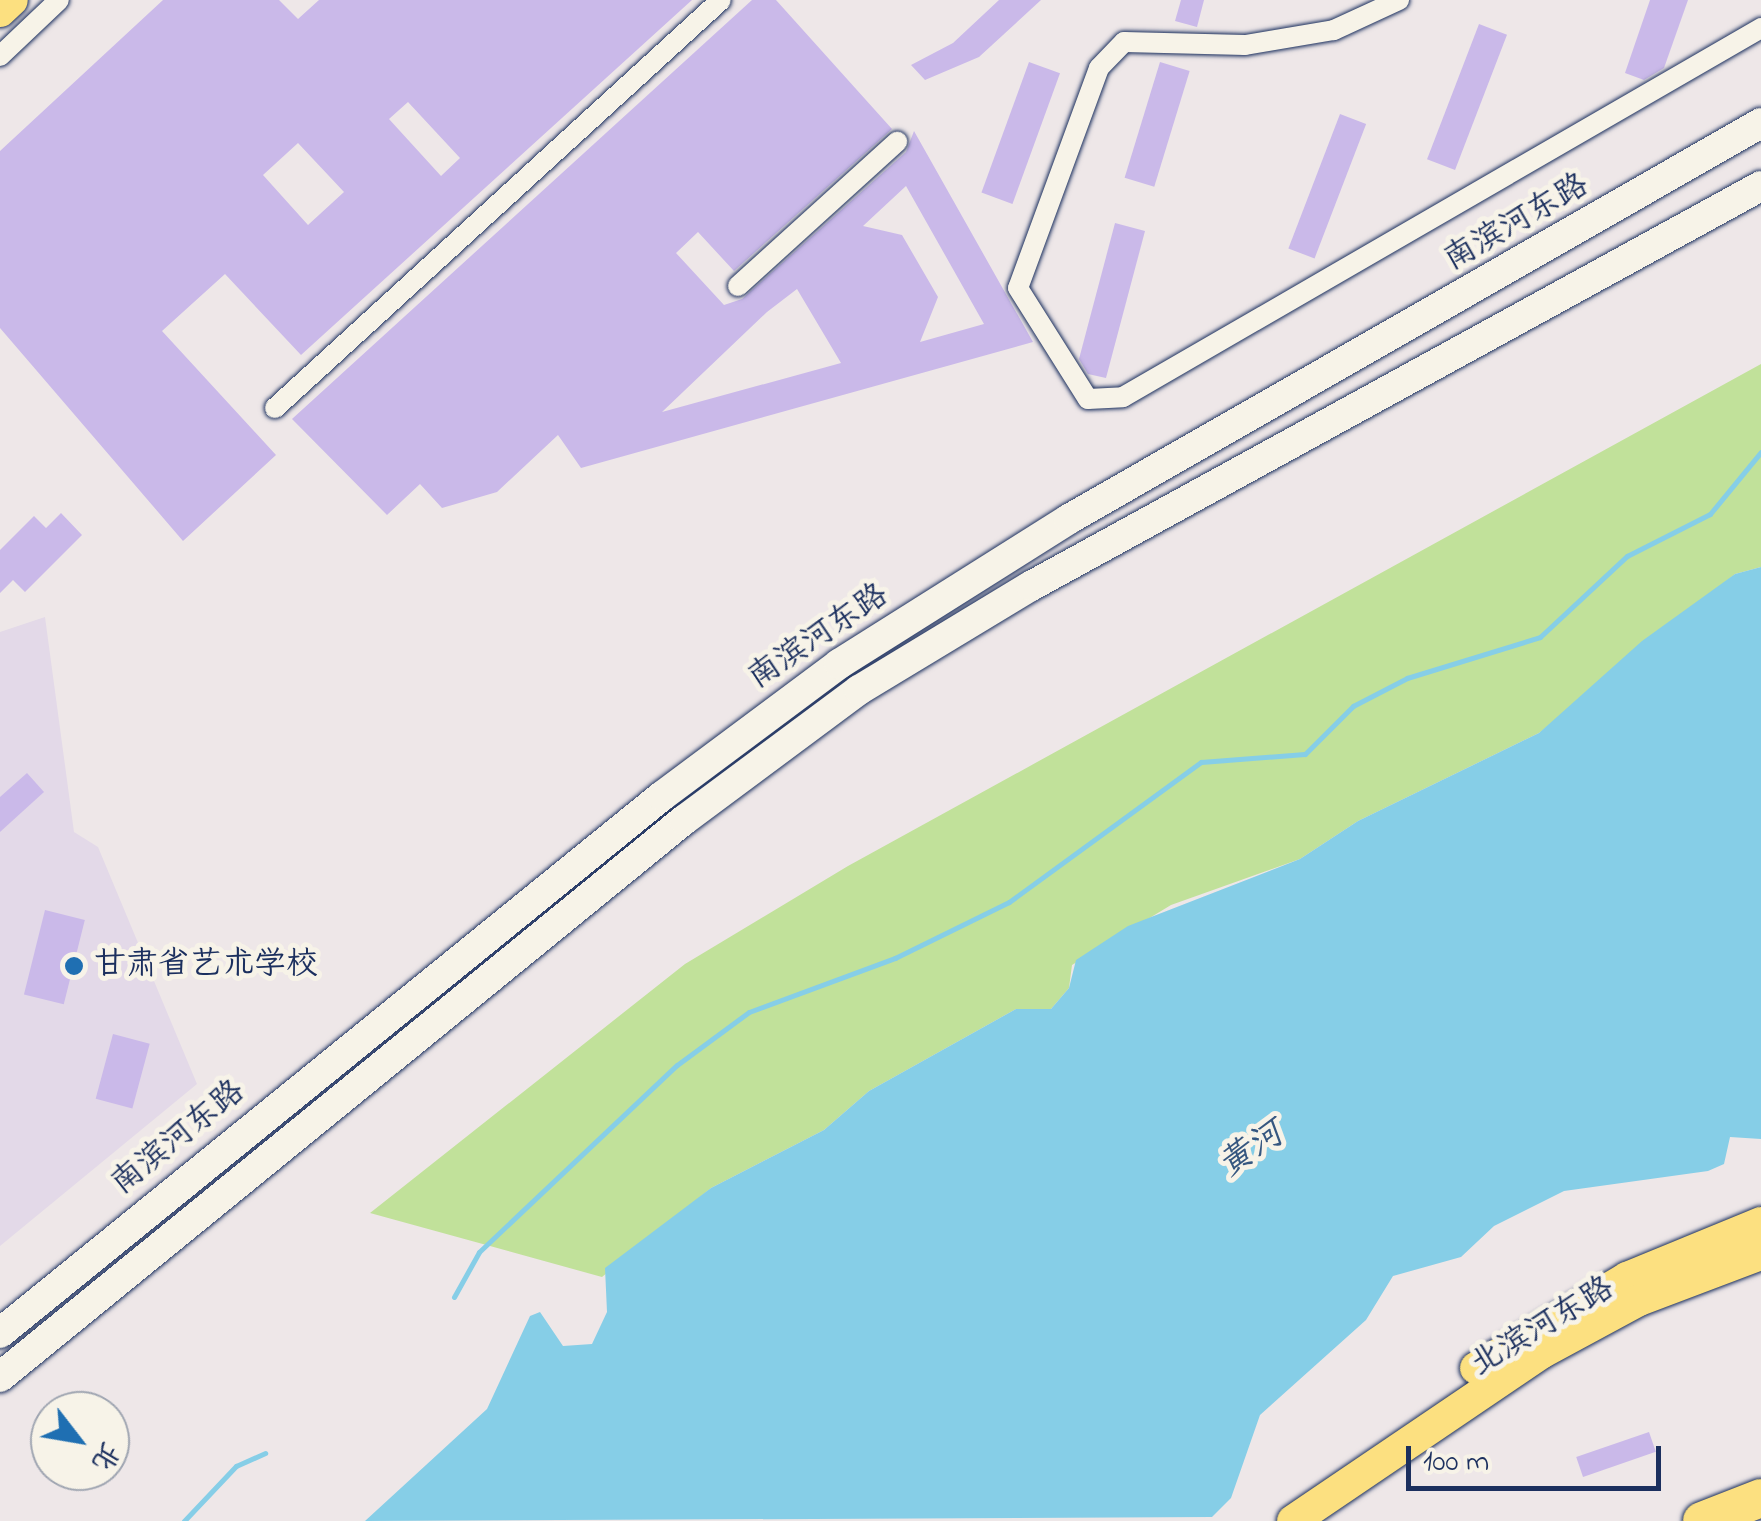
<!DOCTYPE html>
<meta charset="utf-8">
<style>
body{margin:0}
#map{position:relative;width:1761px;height:1521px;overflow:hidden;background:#eee7e8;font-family:"Indie Flower","LXGW WenKai TC",sans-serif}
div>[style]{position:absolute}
.built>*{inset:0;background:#e3d9e8}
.green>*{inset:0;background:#c1e19a}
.water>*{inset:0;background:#86cee7}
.stream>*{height:5px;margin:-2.5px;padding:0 2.5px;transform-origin:2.5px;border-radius:2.5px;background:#86cee7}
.building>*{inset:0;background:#cab9e9;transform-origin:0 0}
.roads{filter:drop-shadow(0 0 2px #1b2f5e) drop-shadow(0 0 2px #1b2f5e)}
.street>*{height:20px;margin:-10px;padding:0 10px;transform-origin:10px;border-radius:10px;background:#f7f3e8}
.secondary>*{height:30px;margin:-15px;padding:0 15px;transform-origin:15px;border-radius:15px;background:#f7f3e8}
.primary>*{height:32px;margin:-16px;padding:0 16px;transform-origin:16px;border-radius:16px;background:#fce080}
.highway>*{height:38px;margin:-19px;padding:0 19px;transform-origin:19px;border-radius:19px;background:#fce080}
.dots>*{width:28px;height:28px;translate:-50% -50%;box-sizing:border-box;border:5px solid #f7f3e8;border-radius:50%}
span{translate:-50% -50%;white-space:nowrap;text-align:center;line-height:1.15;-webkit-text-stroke:10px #f7f3e8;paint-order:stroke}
.street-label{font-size:32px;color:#1b2f5e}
.poi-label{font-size:32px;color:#1b2f5e}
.left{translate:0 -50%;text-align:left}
.water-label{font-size:35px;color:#365780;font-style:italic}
.north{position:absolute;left:30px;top:1391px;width:100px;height:100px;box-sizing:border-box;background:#f7f3e8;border:2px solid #9fa5b1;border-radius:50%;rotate:121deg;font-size:28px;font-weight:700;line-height:40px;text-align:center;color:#1b2f5e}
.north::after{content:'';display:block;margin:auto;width:35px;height:45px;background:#1f6fb2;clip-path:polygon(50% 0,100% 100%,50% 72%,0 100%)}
.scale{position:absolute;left:1406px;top:1446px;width:255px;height:45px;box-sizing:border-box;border:5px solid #1b2f5e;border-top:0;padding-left:12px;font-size:30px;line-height:35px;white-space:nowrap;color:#1b2f5e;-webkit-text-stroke:8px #f7f3e8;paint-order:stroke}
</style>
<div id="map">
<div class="built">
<i style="clip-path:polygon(45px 617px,74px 832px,98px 847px,197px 1084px,0 1246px,0 632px)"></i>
</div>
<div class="green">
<i style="clip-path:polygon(1761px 364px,1761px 567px,1735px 574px,1539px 733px,1358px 821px,1300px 859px,1171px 905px,1072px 965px,1069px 988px,1051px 1009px,1016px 1009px,869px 1091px,824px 1130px,711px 1188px,602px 1277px,370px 1213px,685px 964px,848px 866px)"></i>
</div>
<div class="water">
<i style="clip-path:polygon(1761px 567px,1761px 1139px,1730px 1137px,1724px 1164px,1708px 1171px,1564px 1191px,1494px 1226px,1461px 1257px,1393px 1276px,1366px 1320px,1260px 1415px,1231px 1498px,1212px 1517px,365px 1521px,487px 1409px,530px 1316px,540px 1312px,563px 1346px,592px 1344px,607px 1312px,605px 1268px,711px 1188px,824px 1130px,869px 1091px,1016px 1009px,1051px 1009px,1069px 988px,1076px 960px,1128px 926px,1300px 859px,1358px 821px,1539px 733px,1642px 641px,1735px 574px)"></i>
</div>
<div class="stream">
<i style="left:454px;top:1297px;width:51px;rotate:-60.9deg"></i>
<i style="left:479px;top:1252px;width:272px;rotate:-43.4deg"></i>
<i style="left:677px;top:1065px;width:89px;rotate:-36.4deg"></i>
<i style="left:749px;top:1012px;width:156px;rotate:-20.3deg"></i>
<i style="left:895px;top:958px;width:127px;rotate:-26.2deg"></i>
<i style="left:1009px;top:902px;width:238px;rotate:-36.1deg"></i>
<i style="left:1201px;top:762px;width:104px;rotate:-4.4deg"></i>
<i style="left:1305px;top:754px;width:68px;rotate:-45deg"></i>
<i style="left:1353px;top:706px;width:61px;rotate:-27.4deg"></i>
<i style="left:1407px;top:678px;width:139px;rotate:-17.1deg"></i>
<i style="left:1540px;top:637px;width:119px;rotate:-43deg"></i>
<i style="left:1627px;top:556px;width:93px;rotate:-26.8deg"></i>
<i style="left:1710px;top:514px;width:80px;rotate:-50.6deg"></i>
<i style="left:184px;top:1521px;width:76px;rotate:-46.6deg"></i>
<i style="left:236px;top:1466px;width:32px;rotate:-24deg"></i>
</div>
<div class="building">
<i style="clip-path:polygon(evenodd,163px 0,279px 0,298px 19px,319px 0,692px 0,301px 355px,225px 274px,162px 331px,276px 455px,183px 541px,0 328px,0 151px,163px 0,408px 102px,460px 158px,441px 176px,389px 119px,408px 102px,163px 0,298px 143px,344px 192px,308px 225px,263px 175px,298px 143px)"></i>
<i style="clip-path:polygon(evenodd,752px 0,776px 0,892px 129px,734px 271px,698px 232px,676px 253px,724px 305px,742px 299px,906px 152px,914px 131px,1033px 342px,581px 468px,558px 435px,497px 492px,442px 508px,420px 484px,387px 515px,292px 419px,752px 0,906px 186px,984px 324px,920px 342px,938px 297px,902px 235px,863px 226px,906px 186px,752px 0,797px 289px,841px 363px,662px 412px,767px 312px,797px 289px)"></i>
<i style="clip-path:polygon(999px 0,1041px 0,979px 57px,925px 80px,911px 65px,953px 43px)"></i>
<i style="clip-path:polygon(1181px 0,1204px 0,1197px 27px,1175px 21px)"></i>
<i style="clip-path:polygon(1650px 0,1688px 0,1664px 68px,1644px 80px,1625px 73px)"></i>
<i style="left:1479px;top:24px;width:30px;height:145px;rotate:21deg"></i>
<i style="left:1029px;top:62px;width:33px;height:139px;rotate:20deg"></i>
<i style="left:1160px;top:62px;width:31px;height:121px;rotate:17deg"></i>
<i style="left:1340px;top:114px;width:28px;height:144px;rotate:21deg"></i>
<i style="clip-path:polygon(1115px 223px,1145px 231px,1106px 378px,1088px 374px,1079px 359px)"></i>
<i style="clip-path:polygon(61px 513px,82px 535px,25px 592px,13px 580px,0 593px,0 550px,34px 516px,46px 528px)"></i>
<i style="clip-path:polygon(27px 773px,44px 792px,0 832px,0 797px)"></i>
<i style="left:45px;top:910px;width:41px;height:87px;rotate:14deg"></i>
<i style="left:113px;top:1034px;width:38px;height:67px;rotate:15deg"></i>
<i style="left:1649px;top:1432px;width:21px;height:77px;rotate:71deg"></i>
</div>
<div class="roads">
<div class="street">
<i style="left:1399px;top:0;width:72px;rotate:155.2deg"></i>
<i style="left:1334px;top:30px;width:90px;rotate:170.4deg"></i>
<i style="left:1245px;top:45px;width:121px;rotate:-178.6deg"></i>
<i style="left:1124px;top:42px;width:36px;rotate:134deg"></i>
<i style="left:1099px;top:68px;width:234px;rotate:110.2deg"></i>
<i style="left:1018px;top:288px;width:131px;rotate:57.8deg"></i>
<i style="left:1088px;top:399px;width:35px;rotate:-3deg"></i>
<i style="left:1123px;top:397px;width:737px;rotate:-30.04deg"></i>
<i style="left:0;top:56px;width:81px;rotate:-43.5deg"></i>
<i style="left:738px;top:286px;width:215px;rotate:-42.2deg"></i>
<i style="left:275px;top:408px;width:604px;rotate:-42.45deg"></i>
</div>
<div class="secondary">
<i style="left:0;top:1333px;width:852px;rotate:-39.05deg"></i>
<i style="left:662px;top:796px;width:221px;rotate:-36.7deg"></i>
<i style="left:839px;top:664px;width:272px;rotate:-32.2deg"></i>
<i style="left:1069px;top:519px;width:797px;rotate:-29.78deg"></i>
<i style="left:0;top:1377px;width:882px;rotate:-39.16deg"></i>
<i style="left:684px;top:820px;width:218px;rotate:-36.6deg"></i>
<i style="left:859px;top:690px;width:201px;rotate:-31.2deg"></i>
<i style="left:1031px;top:586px;width:832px;rotate:-28.72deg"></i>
</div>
<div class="primary">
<i style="left:0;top:11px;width:16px;rotate:-43deg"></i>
<i style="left:1476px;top:1368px;width:176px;rotate:-30.8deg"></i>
<i style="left:1627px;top:1278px;width:145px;rotate:-22.3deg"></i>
<i style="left:1293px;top:1521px;width:300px;rotate:-34.1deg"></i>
<i style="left:1541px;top:1353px;width:111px;rotate:-28.4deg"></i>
<i style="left:1639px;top:1300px;width:130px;rotate:-20.7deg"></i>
</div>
<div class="highway">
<i style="left:1702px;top:1521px;width:63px;rotate:-21.3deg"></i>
</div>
</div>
<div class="dots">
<i style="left:74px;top:966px;background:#1f6fb2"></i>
</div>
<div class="street-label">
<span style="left:1517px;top:224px;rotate:-30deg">南滨河东路</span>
<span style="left:819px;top:638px;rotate:-34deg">南滨河东路</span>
<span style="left:179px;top:1139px;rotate:-39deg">南滨河东路</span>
<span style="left:1543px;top:1328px;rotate:-31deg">北滨河东路</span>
</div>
<div class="poi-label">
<span class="left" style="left:94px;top:966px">甘肃省艺术学校</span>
</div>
<div class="water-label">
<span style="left:1252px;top:1151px;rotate:-34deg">黄河</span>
</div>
<div class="north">北</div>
<div class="scale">100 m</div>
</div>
